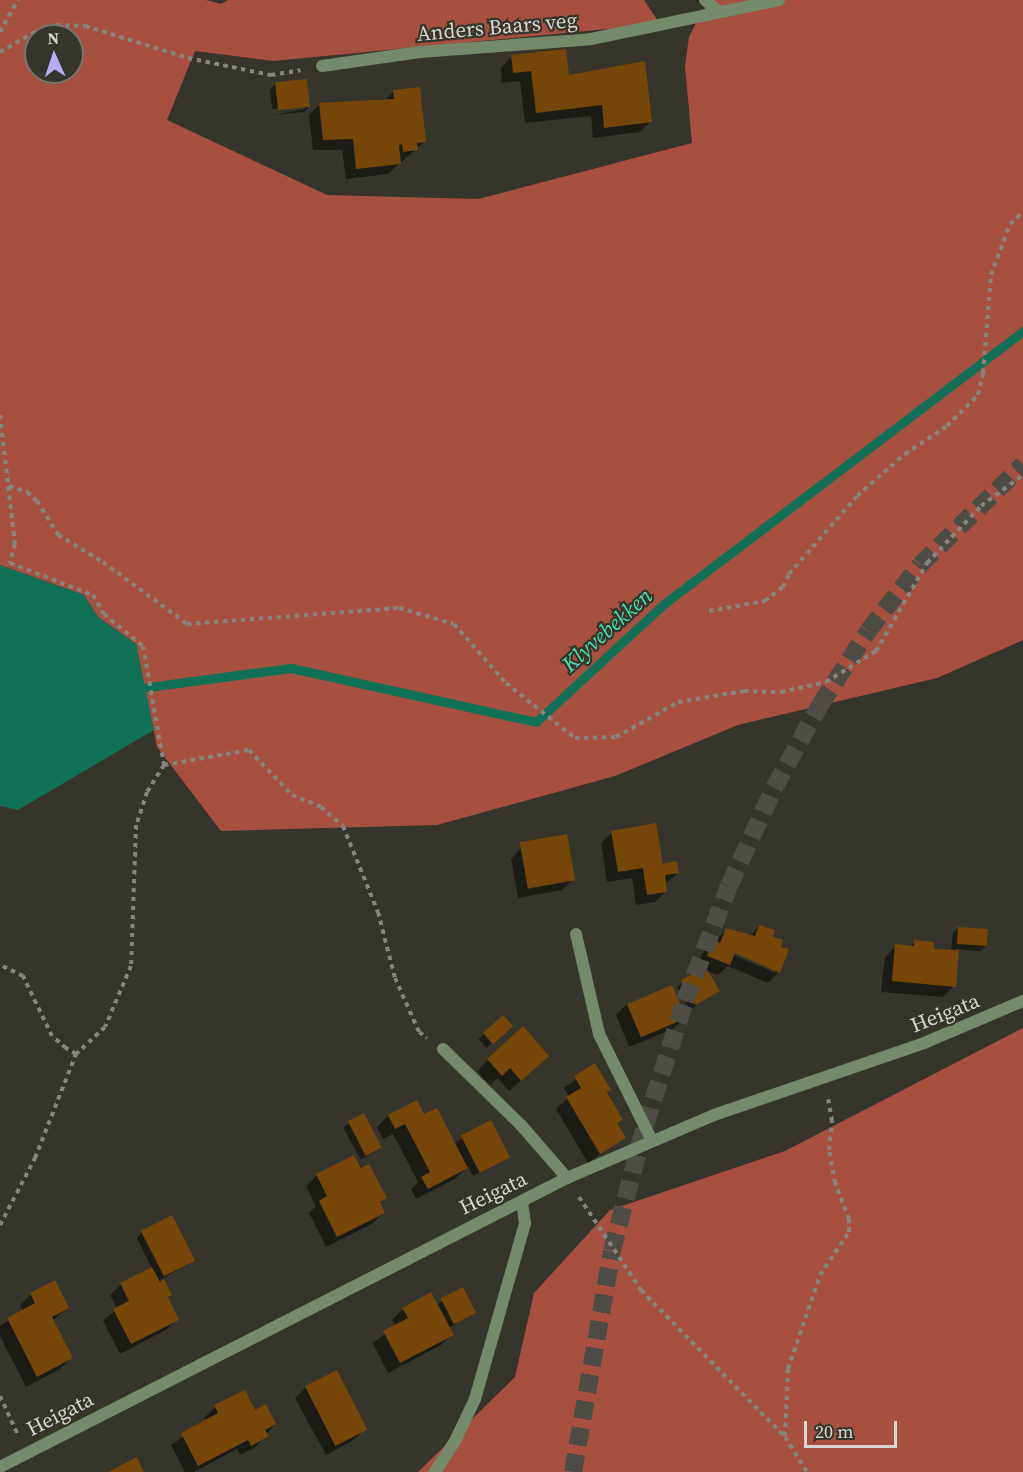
<!DOCTYPE html>
<style>
body{margin:0}
#map{position:relative;width:1023px;height:1472px;overflow:hidden;background:#36352c;font-family:"Source Serif 4",serif}
div>[style]{position:absolute}
.forest>*{inset:0;background:#a7503f}
.water>*{inset:0;background:#107156}
.shadow>*{inset:0;background:#0007;transform-origin:0 0}
.stream>*{height:9px;margin:-4.5px;padding:0 4.5px;transform-origin:4.5px;border-radius:4.5px;background:#107156}
.building>*{inset:0;background:#754607;transform-origin:0 0}
.highway-tunnel>*{height:18px;margin-top:-9px;transform-origin:0;background:repeating-linear-gradient(90deg,#4e4d45 0 18px,transparent 0 27px)}
.path>*{height:4px;margin-top:-2px;transform-origin:0;background:repeating-linear-gradient(90deg,#85847d 0 4.5px,transparent 0 9px)}
.lane>*{height:12px;margin:-6px;padding:0 6px;transform-origin:6px;border-radius:6px;background:#758a69}
.street>*{height:12px;margin:-6px;padding:0 6px;transform-origin:6px;border-radius:6px;background:#758a69}
span{translate:-50% -50%;white-space:nowrap;text-align:center;line-height:1.15;-webkit-text-stroke:4.5px #36352c;paint-order:stroke}
.street-label{font-size:21px;color:#d7d6d0}
.water-label{font-size:22px;color:#44e3b2;font-style:italic}
.north{position:absolute;left:24px;top:24px;width:60px;height:60px;box-sizing:border-box;background:#36352c;border:2px solid #76756e;border-radius:50%;rotate:357deg;font-size:16px;font-weight:700;line-height:24px;text-align:center;color:#d7d6d0}
.north::after{content:'';display:block;margin:auto;width:21px;height:27px;background:#b7abf8;clip-path:polygon(50% 0,100% 100%,50% 72%,0 100%)}
.scale{position:absolute;left:804px;top:1421px;width:93px;height:27px;box-sizing:border-box;border:3px solid #d7d6d0;border-top:0;padding-left:8px;font-size:18px;line-height:21px;white-space:nowrap;color:#d7d6d0;-webkit-text-stroke:4px #36352c;paint-order:stroke}
</style>
<div id="map">
<div class="forest">
<i style="clip-path:polygon(evenodd,0 0,206px 0,221px 4px,228px 0,644px 0,660px 24px,273px 61px,195px 51px,167px 120px,327px 195px,478px 199px,692px 143px,685px 66px,689px 37px,702px 11px,714px 0,1023px 0,1023px 640px,937px 678px,738px 725px,615px 776px,437px 825px,221px 831px,157px 747px,136px 644px,98px 617px,84px 595px,0 565px,0 0,36px 36px,72px 36px,72px 72px,36px 72px,36px 36px)"></i>
<i style="clip-path:polygon(1023px 1028px,1023px 1472px,418px 1472px,515px 1377px,534px 1293px,610px 1210px,785px 1151px)"></i>
</div>
<div class="water">
<i style="clip-path:polygon(0 565px,84px 595px,98px 617px,136px 644px,154px 730px,18px 810px,0 806px)"></i>
</div>
<div class="shadow">
<i style="clip-path:polygon(512px 56px,567px 77px,651px 121px,640px 132px,593px 138px,591px 116px,525px 123px,520px 81px,502px 83px,501px 68px)"></i>
<i style="clip-path:polygon(275px 84px,309px 107px,304px 112px,273px 115px,305px 109px,305px 106px,272px 109px,270px 90px)"></i>
<i style="clip-path:polygon(394px 91px,425px 141px,388px 174px,346px 179px,342px 150px,313px 150px,309px 115px,320px 104px,384px 101px)"></i>
<i style="clip-path:polygon(612px 832px,678px 873px,665px 884px,666px 891px,655px 902px,636px 905px,632px 878px,607px 882px,601px 843px)"></i>
<i style="clip-path:polygon(566px 836px,574px 879px,562px 890px,518px 898px,511px 859px,522px 847px)"></i>
<i style="clip-path:polygon(evenodd,759px 926px,779px 948px,787px 950px,779px 972px,768px 983px,728px 966px,718px 975px,706px 971px,718px 991px,690px 1010px,677px 987px,703px 969px,697px 967px,702px 953px,727px 929px,750px 936px,759px 926px,728px 949px,775px 969px,775px 973px,727px 952px,728px 949px)"></i>
<i style="clip-path:polygon(958px 928px,986px 946px,980px 951px,957px 949px,954px 986px,943px 997px,881px 992px,885px 957px,896px 946px,910px 947px,915px 942px,932px 950px,951px 951px,953px 933px)"></i>
<i style="clip-path:polygon(627px 1004px,684px 1018px,673px 1029px,629px 1047px,616px 1015px)"></i>
<i style="left:503px;top:1017px;width:12px;height:33px;rotate:48deg"></i>
<i style="clip-path:polygon(488px 1060px,536px 1067px,509px 1091px,498px 1078px,490px 1085px,477px 1071px)"></i>
<i style="clip-path:polygon(595px 1066px,621px 1119px,616px 1124px,624px 1137px,588px 1163px,556px 1109px,569px 1097px,564px 1088px)"></i>
<i style="clip-path:polygon(416px 1102px,423px 1116px,453px 1144px,490px 1122px,508px 1156px,473px 1176px,468px 1166px,455px 1179px,416px 1199px,411px 1189px,418px 1182px,393px 1134px,383px 1139px,377px 1127px,388px 1116px)"></i>
<i style="left:363px;top:1116px;width:37px;height:23px;rotate:61deg"></i>
<i style="clip-path:polygon(354px 1157px,385px 1198px,379px 1204px,383px 1213px,372px 1224px,326px 1247px,309px 1213px,316px 1206px,306px 1186px,317px 1175px)"></i>
<i style="clip-path:polygon(142px 1232px,193px 1261px,160px 1280px,170px 1295px,167px 1298px,177px 1319px,166px 1330px,120px 1354px,103px 1321px,117px 1309px,110px 1295px,121px 1284px,152px 1269px,137px 1238px)"></i>
<i style="clip-path:polygon(54px 1282px,67px 1308px,52px 1321px,71px 1358px,60px 1369px,26px 1387px,0 1336px,0 1326px,23px 1311px,20px 1305px,31px 1294px)"></i>
<i style="clip-path:polygon(463px 1289px,475px 1312px,449px 1328px,452px 1334px,441px 1345px,388px 1373px,373px 1343px,396px 1326px,392px 1320px,403px 1309px,436px 1305px)"></i>
<i style="clip-path:polygon(306px 1387px,365px 1429px,354px 1440px,326px 1455px,295px 1398px)"></i>
<i style="clip-path:polygon(215px 1407px,254px 1412px,275px 1424px,256px 1447px,240px 1455px,237px 1449px,194px 1472px,185px 1472px,171px 1445px,206px 1421px,204px 1418px)"></i>
</div>
<div class="stream">
<i style="left:148px;top:687px;width:144px;rotate:-7.6deg"></i>
<i style="left:291px;top:668px;width:251px;rotate:12.4deg"></i>
<i style="left:536px;top:722px;width:176px;rotate:-42.7deg"></i>
<i style="left:665px;top:603px;width:450px;rotate:-37.2deg"></i>
</div>
<div class="building">
<i style="clip-path:polygon(566px 49px,569px 75px,645px 61px,652px 122px,604px 128px,602px 105px,536px 113px,531px 71px,513px 73px,511px 55px)"></i>
<i style="left:307px;top:79px;width:28px;height:32px;rotate:84deg"></i>
<i style="clip-path:polygon(420px 87px,426px 142px,417px 143px,418px 150px,403px 152px,402px 144px,399px 145px,401px 164px,356px 169px,353px 139px,323px 140px,319px 103px,394px 99px,393px 90px)"></i>
<i style="clip-path:polygon(656px 823px,663px 864px,677px 861px,679px 873px,665px 875px,667px 892px,647px 895px,643px 868px,618px 872px,611px 831px)"></i>
<i style="left:567px;top:834px;width:47px;height:48px;rotate:80deg"></i>
<i style="clip-path:polygon(759px 925px,775px 930px,773px 937px,783px 940px,781px 947px,789px 949px,780px 973px,735px 953px,730px 965px,707px 956px,713px 940px,720px 943px,726px 928px,755px 936px)"></i>
<i style="left:958px;top:927px;width:30px;height:17px;rotate:4deg"></i>
<i style="clip-path:polygon(914px 940px,934px 942px,934px 949px,959px 950px,956px 987px,892px 981px,895px 944px,914px 946px)"></i>
<i style="left:705px;top:966px;width:29px;height:28px;rotate:59deg"></i>
<i style="left:672px;top:985px;width:36px;height:49px;rotate:67deg"></i>
<i style="left:503px;top:1015px;width:15px;height:27px;rotate:48deg"></i>
<i style="clip-path:polygon(523px 1026px,549px 1056px,521px 1081px,510px 1068px,502px 1076px,487px 1059px)"></i>
<i style="clip-path:polygon(595px 1063px,611px 1090px,607px 1092px,623px 1120px,617px 1123px,626px 1138px,600px 1154px,566px 1097px,581px 1088px,574px 1076px)"></i>
<i style="clip-path:polygon(417px 1100px,424px 1114px,437px 1108px,468px 1168px,428px 1189px,421px 1177px,430px 1172px,405px 1124px,395px 1129px,388px 1115px)"></i>
<i style="left:364px;top:1113px;width:39px;height:18px;rotate:63deg"></i>
<i style="left:491px;top:1120px;width:42px;height:34px;rotate:63deg"></i>
<i style="clip-path:polygon(354px 1155px,361px 1168px,369px 1164px,387px 1198px,380px 1202px,385px 1213px,337px 1237px,319px 1201px,327px 1196px,316px 1174px)"></i>
<i style="left:172px;top:1215px;width:51px;height:35px;rotate:63deg"></i>
<i style="clip-path:polygon(152px 1267px,160px 1282px,164px 1279px,172px 1295px,168px 1297px,179px 1320px,131px 1344px,113px 1309px,129px 1301px,120px 1283px)"></i>
<i style="clip-path:polygon(55px 1280px,69px 1308px,52px 1317px,73px 1358px,37px 1377px,7px 1318px,35px 1303px,30px 1293px)"></i>
<i style="left:463px;top:1287px;width:29px;height:25px;rotate:63deg"></i>
<i style="clip-path:polygon(431px 1292px,454px 1335px,400px 1363px,383px 1331px,408px 1318px,402px 1308px)"></i>
<i style="left:337px;top:1370px;width:67px;height:36px;rotate:63deg"></i>
<i style="clip-path:polygon(245px 1390px,255px 1410px,266px 1404px,276px 1424px,265px 1430px,269px 1436px,251px 1446px,248px 1440px,198px 1466px,181px 1433px,218px 1413px,214px 1405px)"></i>
<i style="clip-path:polygon(137px 1457px,144px 1472px,108px 1472px)"></i>
</div>
<div class="highway-tunnel">
<i style="left:573px;top:1472px;width:224px;rotate:-80deg"></i>
<i style="left:612px;top:1251px;width:130px;rotate:-75.3deg"></i>
<i style="left:645px;top:1125px;width:130px;rotate:-72.1deg"></i>
<i style="left:685px;top:1001px;width:123px;rotate:-69.1deg"></i>
<i style="left:729px;top:886px;width:108px;rotate:-65.3deg"></i>
<i style="left:774px;top:788px;width:95px;rotate:-61deg"></i>
<i style="left:820px;top:705px;width:88px;rotate:-57deg"></i>
<i style="left:868px;top:631px;width:84px;rotate:-51.8deg"></i>
<i style="left:920px;top:565px;width:144px;rotate:-44.2deg"></i>
</div>
<div class="path">
<i style="left:0;top:32px;width:37px;rotate:-61deg"></i>
<i style="left:0;top:52px;width:36px;rotate:-30deg"></i>
<i style="left:31px;top:34px;width:27px;rotate:-20deg"></i>
<i style="left:56px;top:25px;width:29px;rotate:2deg"></i>
<i style="left:85px;top:26px;width:108px;rotate:17.3deg"></i>
<i style="left:188px;top:58px;width:85px;rotate:11.6deg"></i>
<i style="left:271px;top:75px;width:30px;rotate:-9deg"></i>
<i style="left:0;top:415px;width:130px;rotate:83.4deg"></i>
<i style="left:15px;top:544px;width:20px;rotate:105deg"></i>
<i style="left:10px;top:563px;width:89px;rotate:21.1deg"></i>
<i style="left:93px;top:595px;width:22px;rotate:60deg"></i>
<i style="left:104px;top:614px;width:50px;rotate:39.4deg"></i>
<i style="left:143px;top:646px;width:121px;rotate:80deg"></i>
<i style="left:164px;top:765px;width:32px;rotate:122deg"></i>
<i style="left:147px;top:792px;width:35px;rotate:108deg"></i>
<i style="left:136px;top:825px;width:141px;rotate:92deg"></i>
<i style="left:131px;top:966px;width:66px;rotate:113.1deg"></i>
<i style="left:105px;top:1027px;width:40px;rotate:137deg"></i>
<i style="left:76px;top:1054px;width:12px;rotate:-149deg"></i>
<i style="left:66px;top:1048px;width:18px;rotate:-139deg"></i>
<i style="left:52px;top:1036px;width:67px;rotate:-115.8deg"></i>
<i style="left:23px;top:976px;width:25px;rotate:-154deg"></i>
<i style="left:9px;top:486px;width:19px;rotate:18deg"></i>
<i style="left:27px;top:492px;width:13px;rotate:42deg"></i>
<i style="left:37px;top:501px;width:40px;rotate:58deg"></i>
<i style="left:58px;top:535px;width:52px;rotate:31deg"></i>
<i style="left:103px;top:562px;width:104px;rotate:36.4deg"></i>
<i style="left:187px;top:624px;width:213px;rotate:-4.3deg"></i>
<i style="left:399px;top:608px;width:57px;rotate:16.2deg"></i>
<i style="left:454px;top:624px;width:79px;rotate:48.6deg"></i>
<i style="left:506px;top:683px;width:88px;rotate:38.6deg"></i>
<i style="left:575px;top:738px;width:41px;rotate:-1.4deg"></i>
<i style="left:616px;top:737px;width:71px;rotate:-29.4deg"></i>
<i style="left:678px;top:702px;width:67px;rotate:-9.5deg"></i>
<i style="left:744px;top:691px;width:37px;rotate:2deg"></i>
<i style="left:781px;top:692px;width:46px;rotate:-12.5deg"></i>
<i style="left:826px;top:682px;width:59px;rotate:-31.8deg"></i>
<i style="left:876px;top:651px;width:102px;rotate:-59.9deg"></i>
<i style="left:927px;top:563px;width:79px;rotate:-46.5deg"></i>
<i style="left:981px;top:506px;width:52px;rotate:-36.4deg"></i>
<i style="left:709px;top:611px;width:57px;rotate:-10.1deg"></i>
<i style="left:765px;top:601px;width:23px;rotate:-38deg"></i>
<i style="left:783px;top:587px;width:14px;rotate:-65deg"></i>
<i style="left:789px;top:574px;width:103px;rotate:-48.9deg"></i>
<i style="left:857px;top:496px;width:64px;rotate:-41.2deg"></i>
<i style="left:905px;top:454px;width:50px;rotate:-33.7deg"></i>
<i style="left:947px;top:426px;width:44px;rotate:-45deg"></i>
<i style="left:978px;top:395px;width:23px;rotate:-77deg"></i>
<i style="left:983px;top:373px;width:98px;rotate:-85.3deg"></i>
<i style="left:991px;top:275px;width:54px;rotate:-69.6deg"></i>
<i style="left:1010px;top:224px;width:18px;rotate:-43deg"></i>
<i style="left:164px;top:765px;width:86px;rotate:-10deg"></i>
<i style="left:249px;top:750px;width:62px;rotate:46.3deg"></i>
<i style="left:292px;top:795px;width:31px;rotate:22deg"></i>
<i style="left:321px;top:807px;width:29px;rotate:41deg"></i>
<i style="left:343px;top:826px;width:93px;rotate:67.9deg"></i>
<i style="left:378px;top:912px;width:68px;rotate:75.6deg"></i>
<i style="left:395px;top:978px;width:59px;rotate:66deg"></i>
<i style="left:419px;top:1032px;width:10px;rotate:37deg"></i>
<i style="left:579px;top:1197px;width:112px;rotate:56.3deg"></i>
<i style="left:641px;top:1290px;width:206px;rotate:45.6deg"></i>
<i style="left:785px;top:1437px;width:41px;rotate:57.8deg"></i>
<i style="left:0;top:1225px;width:76px;rotate:-62.4deg"></i>
<i style="left:35px;top:1158px;width:112px;rotate:-68.5deg"></i>
<i style="left:0;top:1396px;width:41px;rotate:65.3deg"></i>
<i style="left:785px;top:1436px;width:67px;rotate:-87.4deg"></i>
<i style="left:788px;top:1369px;width:99px;rotate:-71.2deg"></i>
<i style="left:820px;top:1275px;width:52px;rotate:-56deg"></i>
<i style="left:849px;top:1232px;width:13px;rotate:-90deg"></i>
<i style="left:849px;top:1219px;width:39px;rotate:-111deg"></i>
<i style="left:835px;top:1183px;width:34px;rotate:-100deg"></i>
<i style="left:829px;top:1150px;width:29px;rotate:-84deg"></i>
<i style="left:832px;top:1121px;width:22px;rotate:-100deg"></i>
</div>
<div class="lane">
<i style="left:705px;top:0;width:17px;rotate:40deg"></i>
<i style="left:576px;top:934px;width:103px;rotate:77deg"></i>
<i style="left:599px;top:1034px;width:119px;rotate:63.6deg"></i>
<i style="left:443px;top:1049px;width:109px;rotate:44.3deg"></i>
<i style="left:521px;top:1125px;width:70px;rotate:49deg"></i>
<i style="left:435px;top:1472px;width:37px;rotate:-57deg"></i>
<i style="left:455px;top:1441px;width:47px;rotate:-64.5deg"></i>
<i style="left:475px;top:1399px;width:183px;rotate:-74.1deg"></i>
<i style="left:525px;top:1223px;width:22px;rotate:-98deg"></i>
</div>
<div class="street">
<i style="left:322px;top:66px;width:99px;rotate:-8.1deg"></i>
<i style="left:420px;top:52px;width:171px;rotate:-4.3deg"></i>
<i style="left:591px;top:39px;width:192px;rotate:-11.7deg"></i>
<i style="left:0;top:1467px;width:636px;rotate:-27.01deg"></i>
<i style="left:567px;top:1178px;width:160px;rotate:-23.2deg"></i>
<i style="left:714px;top:1115px;width:222px;rotate:-18.9deg"></i>
<i style="left:924px;top:1043px;width:108px;rotate:-23deg"></i>
</div>
<div class="street-label">
<span style="left:497px;top:27px;rotate:-5deg">Anders Baars veg</span>
<span style="left:945px;top:1013px;rotate:-22deg">Heigata</span>
<span style="left:493px;top:1193px;rotate:-26deg">Heigata</span>
<span style="left:60px;top:1414px;rotate:-27deg">Heigata</span>
</div>
<div class="water-label">
<span style="left:607px;top:630px;rotate:-42deg">Klyvebekken</span>
</div>
<div class="north">N</div>
<div class="scale">20 m</div>
</div>
